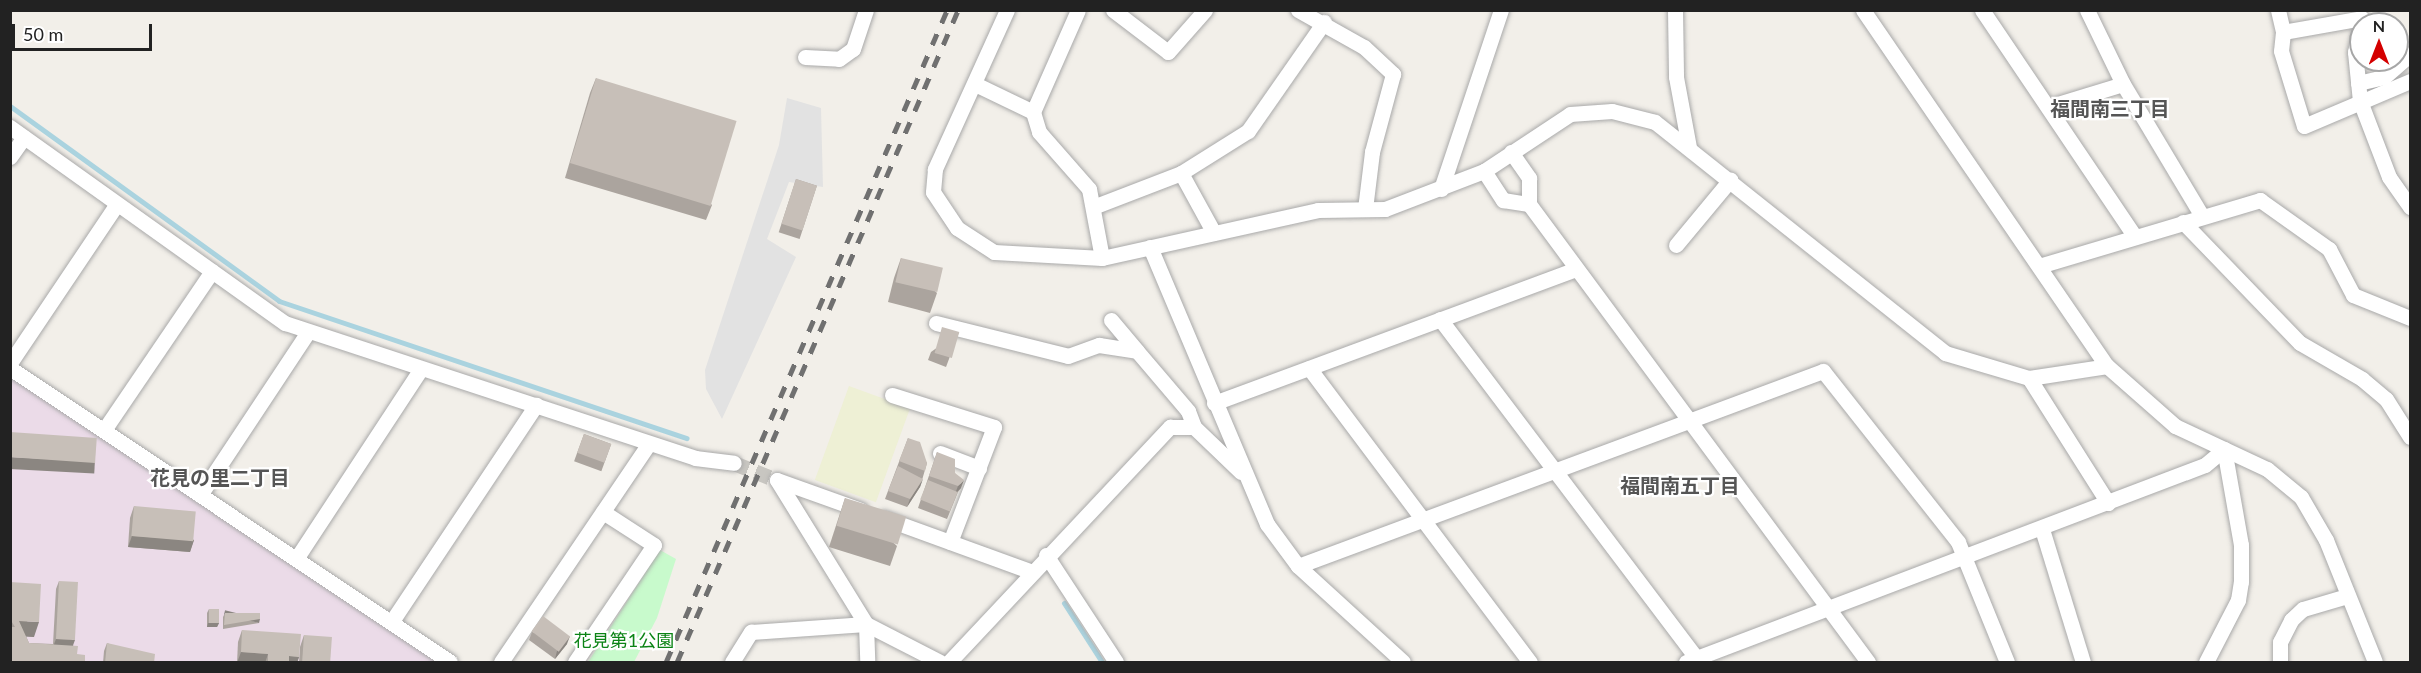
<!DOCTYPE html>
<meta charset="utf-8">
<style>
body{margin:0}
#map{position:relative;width:2421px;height:673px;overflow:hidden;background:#f2efe9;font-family:Lato,"Noto Sans JP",sans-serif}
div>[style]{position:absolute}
.industrial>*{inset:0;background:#ebdbe8}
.farmland>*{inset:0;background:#eef0d5;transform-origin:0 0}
.park>*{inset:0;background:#c8facc}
.parking>*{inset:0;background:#e2e2e2}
.stream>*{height:5px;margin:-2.5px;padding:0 2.5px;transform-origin:2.5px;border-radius:2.5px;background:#aad3df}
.street-tunnel>*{height:15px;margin-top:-7.5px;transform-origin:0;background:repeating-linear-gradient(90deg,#c8c6c1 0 15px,transparent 0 23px)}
.roads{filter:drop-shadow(0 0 2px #a9a9a9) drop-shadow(0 0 2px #a9a9a9)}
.street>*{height:15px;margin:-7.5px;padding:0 7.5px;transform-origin:7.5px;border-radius:7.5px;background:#fff}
.rail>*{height:4.5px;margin-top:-2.25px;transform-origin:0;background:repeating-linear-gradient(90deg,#707070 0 12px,transparent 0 24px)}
.wall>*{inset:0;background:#aba49e;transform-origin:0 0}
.shaded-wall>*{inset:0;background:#8b8681;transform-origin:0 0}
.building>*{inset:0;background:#c7bfb8;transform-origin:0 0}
span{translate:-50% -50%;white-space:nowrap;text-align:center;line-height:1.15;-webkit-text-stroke:4.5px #fff;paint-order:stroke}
.park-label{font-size:18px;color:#0c8416}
.neighbourhood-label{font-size:20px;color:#555;font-weight:700}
.frame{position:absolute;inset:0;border:12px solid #222;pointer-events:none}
.north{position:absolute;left:2349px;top:12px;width:60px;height:60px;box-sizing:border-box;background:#fff;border:2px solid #a7a7a7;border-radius:50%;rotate:0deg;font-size:16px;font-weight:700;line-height:24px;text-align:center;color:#222}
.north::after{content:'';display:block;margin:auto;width:21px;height:27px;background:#d40000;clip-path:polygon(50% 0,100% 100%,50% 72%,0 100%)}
.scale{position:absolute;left:12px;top:24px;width:140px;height:27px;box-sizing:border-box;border:3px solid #222;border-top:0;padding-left:8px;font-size:18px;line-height:21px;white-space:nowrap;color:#222;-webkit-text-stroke:4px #fff;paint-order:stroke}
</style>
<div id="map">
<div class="industrial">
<i style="clip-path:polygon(11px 375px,438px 662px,11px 662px)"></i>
</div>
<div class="farmland">
<i style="left:849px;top:386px;width:65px;height:100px;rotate:20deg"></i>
</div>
<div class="park">
<i style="clip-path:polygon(660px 550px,676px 559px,657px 618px,634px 662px,588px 662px)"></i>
</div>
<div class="parking">
<i style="clip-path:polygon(787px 98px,821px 108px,823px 187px,789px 182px,767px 239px,796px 257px,722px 419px,706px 389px,705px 370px,779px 145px)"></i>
</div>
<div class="stream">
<i style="left:10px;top:106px;width:332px;rotate:35.9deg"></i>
<i style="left:279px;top:301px;width:430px;rotate:18.6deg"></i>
<i style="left:1064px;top:603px;width:70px;rotate:57.2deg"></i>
</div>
<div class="street-tunnel">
<i style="left:734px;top:463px;width:46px;rotate:21.6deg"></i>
</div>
<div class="roads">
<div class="street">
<i style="left:1007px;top:10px;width:175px;rotate:114.4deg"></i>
<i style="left:935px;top:169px;width:23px;rotate:95deg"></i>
<i style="left:933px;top:192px;width:43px;rotate:56.3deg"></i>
<i style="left:957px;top:228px;width:44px;rotate:33deg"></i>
<i style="left:994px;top:252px;width:108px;rotate:3.2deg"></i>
<i style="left:1102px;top:258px;width:221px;rotate:-12.5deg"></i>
<i style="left:1318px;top:210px;width:67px;rotate:-0.9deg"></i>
<i style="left:1385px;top:209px;width:106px;rotate:-21deg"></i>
<i style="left:1484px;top:171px;width:103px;rotate:-33.5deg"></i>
<i style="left:1570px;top:114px;width:42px;rotate:-4.1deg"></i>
<i style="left:1612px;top:111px;width:44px;rotate:14.3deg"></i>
<i style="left:1655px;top:122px;width:371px;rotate:38.5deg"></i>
<i style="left:1945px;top:353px;width:88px;rotate:16.6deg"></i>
<i style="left:2029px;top:378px;width:79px;rotate:-8.7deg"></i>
<i style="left:1113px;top:10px;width:69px;rotate:37.4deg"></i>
<i style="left:1168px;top:52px;width:56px;rotate:-48.6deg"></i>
<i style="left:1298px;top:10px;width:76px;rotate:29.3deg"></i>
<i style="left:1364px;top:47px;width:40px;rotate:43deg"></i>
<i style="left:1393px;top:74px;width:81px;rotate:105.1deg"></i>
<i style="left:1372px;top:152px;width:57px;rotate:97deg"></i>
<i style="left:1675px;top:10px;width:67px;rotate:89.1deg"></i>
<i style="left:1676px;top:77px;width:71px;rotate:79.5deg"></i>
<i style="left:1863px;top:10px;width:432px;rotate:55.6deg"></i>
<i style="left:2107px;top:366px;width:91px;rotate:41.4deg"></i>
<i style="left:2175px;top:426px;width:102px;rotate:25.1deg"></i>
<i style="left:2267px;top:469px;width:44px;rotate:39.5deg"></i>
<i style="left:2301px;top:497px;width:50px;rotate:59.8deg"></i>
<i style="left:2326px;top:540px;width:131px;rotate:68.1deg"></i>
<i style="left:1982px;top:10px;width:272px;rotate:56deg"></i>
<i style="left:2087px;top:10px;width:82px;rotate:64.1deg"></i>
<i style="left:2278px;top:10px;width:23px;rotate:77deg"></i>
<i style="left:2283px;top:32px;width:80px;rotate:-10deg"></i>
<i style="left:2361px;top:24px;width:29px;rotate:102deg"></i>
<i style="left:2355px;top:52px;width:49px;rotate:84.2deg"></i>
<i style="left:2360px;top:101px;width:81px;rotate:69.1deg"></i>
<i style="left:2389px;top:177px;width:37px;rotate:55deg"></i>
<i style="left:2283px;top:32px;width:19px;rotate:96deg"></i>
<i style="left:2281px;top:51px;width:78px;rotate:73deg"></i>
<i style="left:2304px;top:126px;width:115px;rotate:-23deg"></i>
<i style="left:805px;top:57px;width:34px;rotate:3deg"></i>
<i style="left:839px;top:59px;width:17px;rotate:-36deg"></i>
<i style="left:853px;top:49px;width:41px;rotate:-71.6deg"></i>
<i style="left:2358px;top:83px;width:27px;rotate:-13deg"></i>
<i style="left:2384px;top:77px;width:35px;rotate:-41deg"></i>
<i style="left:975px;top:84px;width:64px;rotate:25.8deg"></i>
<i style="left:1033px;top:112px;width:111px;rotate:-66.2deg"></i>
<i style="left:2048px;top:107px;width:78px;rotate:-17deg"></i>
<i style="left:2123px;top:84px;width:154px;rotate:59.1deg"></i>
<i style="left:1033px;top:112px;width:21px;rotate:73deg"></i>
<i style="left:1039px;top:132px;width:76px;rotate:48.7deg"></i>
<i style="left:1089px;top:189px;width:70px;rotate:79.3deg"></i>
<i style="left:10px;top:127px;width:338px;rotate:35.5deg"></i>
<i style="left:285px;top:323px;width:432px;rotate:18.2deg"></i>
<i style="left:695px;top:458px;width:39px;rotate:7deg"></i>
<i style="left:1511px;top:152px;width:32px;rotate:55deg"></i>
<i style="left:1529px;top:178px;width:26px;rotate:90deg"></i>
<i style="left:1529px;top:204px;width:570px;rotate:53.49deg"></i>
<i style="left:10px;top:157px;width:24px;rotate:-55deg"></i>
<i style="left:1484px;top:171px;width:35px;rotate:57deg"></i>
<i style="left:1503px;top:200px;width:26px;rotate:9deg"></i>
<i style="left:1181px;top:173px;width:79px;rotate:-32.1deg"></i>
<i style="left:1248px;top:131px;width:133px;rotate:-55.1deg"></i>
<i style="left:1441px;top:189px;width:189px;rotate:-71.5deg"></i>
<i style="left:1093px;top:207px;width:94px;rotate:-21.1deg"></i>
<i style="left:1181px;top:173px;width:68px;rotate:61.2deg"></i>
<i style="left:2183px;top:222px;width:168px;rotate:46deg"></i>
<i style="left:2300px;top:343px;width:72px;rotate:30.1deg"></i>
<i style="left:2362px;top:379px;width:31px;rotate:40deg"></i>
<i style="left:2386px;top:399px;width:45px;rotate:57.7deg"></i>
<i style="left:1676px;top:245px;width:85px;rotate:-50.3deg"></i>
<i style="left:1150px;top:247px;width:301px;rotate:67.1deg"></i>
<i style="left:1267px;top:524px;width:52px;rotate:53.6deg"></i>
<i style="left:1298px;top:566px;width:142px;rotate:42.4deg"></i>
<i style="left:2039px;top:266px;width:231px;rotate:-16.6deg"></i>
<i style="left:2260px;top:200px;width:85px;rotate:35.4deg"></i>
<i style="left:2329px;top:249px;width:52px;rotate:62.4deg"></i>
<i style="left:2353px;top:295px;width:61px;rotate:22deg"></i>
<i style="left:1440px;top:319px;width:430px;rotate:52.9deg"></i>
<i style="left:1111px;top:320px;width:40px;rotate:50deg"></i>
<i style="left:936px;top:323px;width:136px;rotate:14deg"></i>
<i style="left:1068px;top:356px;width:33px;rotate:-20deg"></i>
<i style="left:1099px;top:345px;width:38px;rotate:9deg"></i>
<i style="left:1137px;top:351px;width:79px;rotate:49.6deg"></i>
<i style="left:1188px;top:411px;width:17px;rotate:69deg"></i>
<i style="left:10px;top:363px;width:188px;rotate:-56.1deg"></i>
<i style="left:10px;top:368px;width:529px;rotate:33.75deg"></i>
<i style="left:1309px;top:368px;width:368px;rotate:53.1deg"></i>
<i style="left:2029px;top:378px;width:148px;rotate:57.7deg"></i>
<i style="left:892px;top:395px;width:107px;rotate:17.4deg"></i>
<i style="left:994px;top:427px;width:123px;rotate:110.9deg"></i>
<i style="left:1214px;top:403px;width:386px;rotate:-20.3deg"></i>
<i style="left:104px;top:430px;width:192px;rotate:-55.8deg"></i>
<i style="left:940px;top:453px;width:42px;rotate:21deg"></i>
<i style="left:777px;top:480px;width:89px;rotate:19.7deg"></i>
<i style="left:777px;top:480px;width:169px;rotate:58.3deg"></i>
<i style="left:866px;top:624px;width:83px;rotate:27.2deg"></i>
<i style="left:200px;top:495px;width:196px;rotate:-56.5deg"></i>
<i style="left:884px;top:518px;width:158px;rotate:20deg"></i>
<i style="left:2042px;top:529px;width:139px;rotate:72.9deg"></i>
<i style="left:1046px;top:555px;width:128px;rotate:56.8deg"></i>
<i style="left:296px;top:559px;width:226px;rotate:-56.7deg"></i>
<i style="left:1298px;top:566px;width:560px;rotate:-20.38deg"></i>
<i style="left:1823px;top:371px;width:218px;rotate:51.7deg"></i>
<i style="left:1958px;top:542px;width:130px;rotate:67.8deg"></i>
<i style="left:392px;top:621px;width:260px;rotate:-56.3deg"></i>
<i style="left:866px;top:624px;width:38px;rotate:88deg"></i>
<i style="left:501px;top:662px;width:264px;rotate:-55.9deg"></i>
<i style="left:575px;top:662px;width:141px;rotate:-56deg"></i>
<i style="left:654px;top:545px;width:61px;rotate:-147.1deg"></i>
<i style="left:732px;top:662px;width:36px;rotate:-58deg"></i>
<i style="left:751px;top:632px;width:115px;rotate:-4deg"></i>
<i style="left:949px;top:662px;width:323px;rotate:-46.8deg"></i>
<i style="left:1170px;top:427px;width:24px"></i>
<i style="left:1194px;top:427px;width:65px;rotate:43.8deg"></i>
<i style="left:1686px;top:662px;width:555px;rotate:-20.79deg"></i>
<i style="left:2205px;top:465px;width:25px;rotate:-40deg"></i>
<i style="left:2206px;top:662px;width:70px;rotate:-62.7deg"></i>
<i style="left:2238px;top:600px;width:18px;rotate:-81deg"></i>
<i style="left:2241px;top:582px;width:37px;rotate:-90deg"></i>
<i style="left:2241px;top:545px;width:97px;rotate:-100deg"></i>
<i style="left:2280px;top:662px;width:20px;rotate:-90deg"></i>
<i style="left:2280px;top:642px;width:25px;rotate:-63deg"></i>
<i style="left:2291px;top:620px;width:16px;rotate:-43deg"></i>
<i style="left:2303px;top:609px;width:46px;rotate:-16.5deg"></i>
</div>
</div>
<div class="rail">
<i style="left:666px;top:662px;width:710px;rotate:-66.68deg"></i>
<i style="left:677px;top:662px;width:710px;rotate:-66.68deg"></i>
</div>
<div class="wall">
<i style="clip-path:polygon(596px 78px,712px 205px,706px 220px,565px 178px,590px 93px)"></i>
<i style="left:796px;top:179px;width:22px;height:56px;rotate:18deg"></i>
<i style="clip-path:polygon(901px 258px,937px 293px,930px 313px,888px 302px,894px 278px)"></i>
<i style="clip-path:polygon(959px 332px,946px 367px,928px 360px,931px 352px)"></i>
<i style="left:584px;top:434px;width:29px;height:29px;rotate:20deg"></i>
<i style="clip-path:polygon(908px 438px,927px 463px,920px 487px,907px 507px,885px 499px)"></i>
<i style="clip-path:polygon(937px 452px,955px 473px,961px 488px,958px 492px,947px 519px,918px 508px)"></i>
<i style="clip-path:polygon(845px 498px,897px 546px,890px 566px,829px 547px)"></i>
<i style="clip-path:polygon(134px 506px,194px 540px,190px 552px,128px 547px,130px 518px)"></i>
<i style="clip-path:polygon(59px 581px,73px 645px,77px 654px,10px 663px,10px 582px,34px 637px,26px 636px,29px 643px,53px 644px,56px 589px)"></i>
<i style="clip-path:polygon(209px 609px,219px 623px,217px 627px,207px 627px,207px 613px)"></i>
<i style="clip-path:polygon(225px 613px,259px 623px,223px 629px,223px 617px)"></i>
<i style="clip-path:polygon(242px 630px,299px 657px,297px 663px,237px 663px,238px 642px)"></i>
<i style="clip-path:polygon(532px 632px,567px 644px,555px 659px,529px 640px)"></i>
<i style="clip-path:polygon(304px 635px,330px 663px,299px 663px,300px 647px)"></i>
<i style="clip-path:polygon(107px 643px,154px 663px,103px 663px,104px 651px)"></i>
</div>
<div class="shaded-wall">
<i style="left:10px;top:457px;width:85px;height:12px;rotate:3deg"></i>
<i style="clip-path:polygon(923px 479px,920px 487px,907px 507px,910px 499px)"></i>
<i style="clip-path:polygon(964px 480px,961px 488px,955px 494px,958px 486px)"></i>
<i style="clip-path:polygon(132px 536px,194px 540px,190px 552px,128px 547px)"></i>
<i style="left:260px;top:619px;width:4px;height:36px;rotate:104deg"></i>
<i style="clip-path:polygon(19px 621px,39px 622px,34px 637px,13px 636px)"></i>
<i style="clip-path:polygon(208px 623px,219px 623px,217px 627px,207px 627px)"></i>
<i style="clip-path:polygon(570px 636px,567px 644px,555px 659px,557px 651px)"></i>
<i style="clip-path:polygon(56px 639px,75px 640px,72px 648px,53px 647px)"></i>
<i style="clip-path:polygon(241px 652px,268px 654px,265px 663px,237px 663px)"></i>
<i style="clip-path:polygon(289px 656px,299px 657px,297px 663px,287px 663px)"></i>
</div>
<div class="building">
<i style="left:596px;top:78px;width:147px;height:89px;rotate:17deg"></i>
<i style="left:796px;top:179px;width:22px;height:47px;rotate:18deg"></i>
<i style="left:901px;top:258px;width:43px;height:25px;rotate:13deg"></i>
<i style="left:942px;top:327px;width:18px;height:27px;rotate:16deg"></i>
<i style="left:10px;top:432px;width:87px;height:25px;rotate:4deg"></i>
<i style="left:584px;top:434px;width:29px;height:20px;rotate:20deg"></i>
<i style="clip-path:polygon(908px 438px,920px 442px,927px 463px,925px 471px,899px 461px)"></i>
<i style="clip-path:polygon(937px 452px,955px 459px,955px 473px,964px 480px,958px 486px,929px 476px)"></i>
<i style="clip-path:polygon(898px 466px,923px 479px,910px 499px,888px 491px)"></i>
<i style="left:928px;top:480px;width:32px;height:21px;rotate:22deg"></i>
<i style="left:845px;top:498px;width:64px;height:29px;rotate:17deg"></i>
<i style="left:134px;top:506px;width:62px;height:30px;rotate:5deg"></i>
<i style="left:59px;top:581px;width:19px;height:58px;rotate:3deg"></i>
<i style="clip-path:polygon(10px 582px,41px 584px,39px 622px,19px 621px,29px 643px,78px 646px,77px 654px,85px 655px,85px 663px,10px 663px,10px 627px,15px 627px,10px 619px)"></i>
<i style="left:209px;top:609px;width:10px;height:14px"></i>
<i style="clip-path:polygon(225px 613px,260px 613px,260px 619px,224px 625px)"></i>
<i style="left:543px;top:616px;width:34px;height:19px;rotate:37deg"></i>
<i style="clip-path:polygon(242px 630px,301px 634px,299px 657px,289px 656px,289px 663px,268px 663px,268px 654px,241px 652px)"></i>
<i style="left:304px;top:635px;width:28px;height:28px;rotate:4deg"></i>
<i style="clip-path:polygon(107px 643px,155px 654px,154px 663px,105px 663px)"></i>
</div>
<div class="park-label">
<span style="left:624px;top:640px">花見第1公園</span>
</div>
<div class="neighbourhood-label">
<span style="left:2110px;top:108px">福間南三丁目</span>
<span style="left:220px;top:477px">花見の里二丁目</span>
<span style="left:1680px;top:485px">福間南五丁目</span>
</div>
<div class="frame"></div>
<div class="north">N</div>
<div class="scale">50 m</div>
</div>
